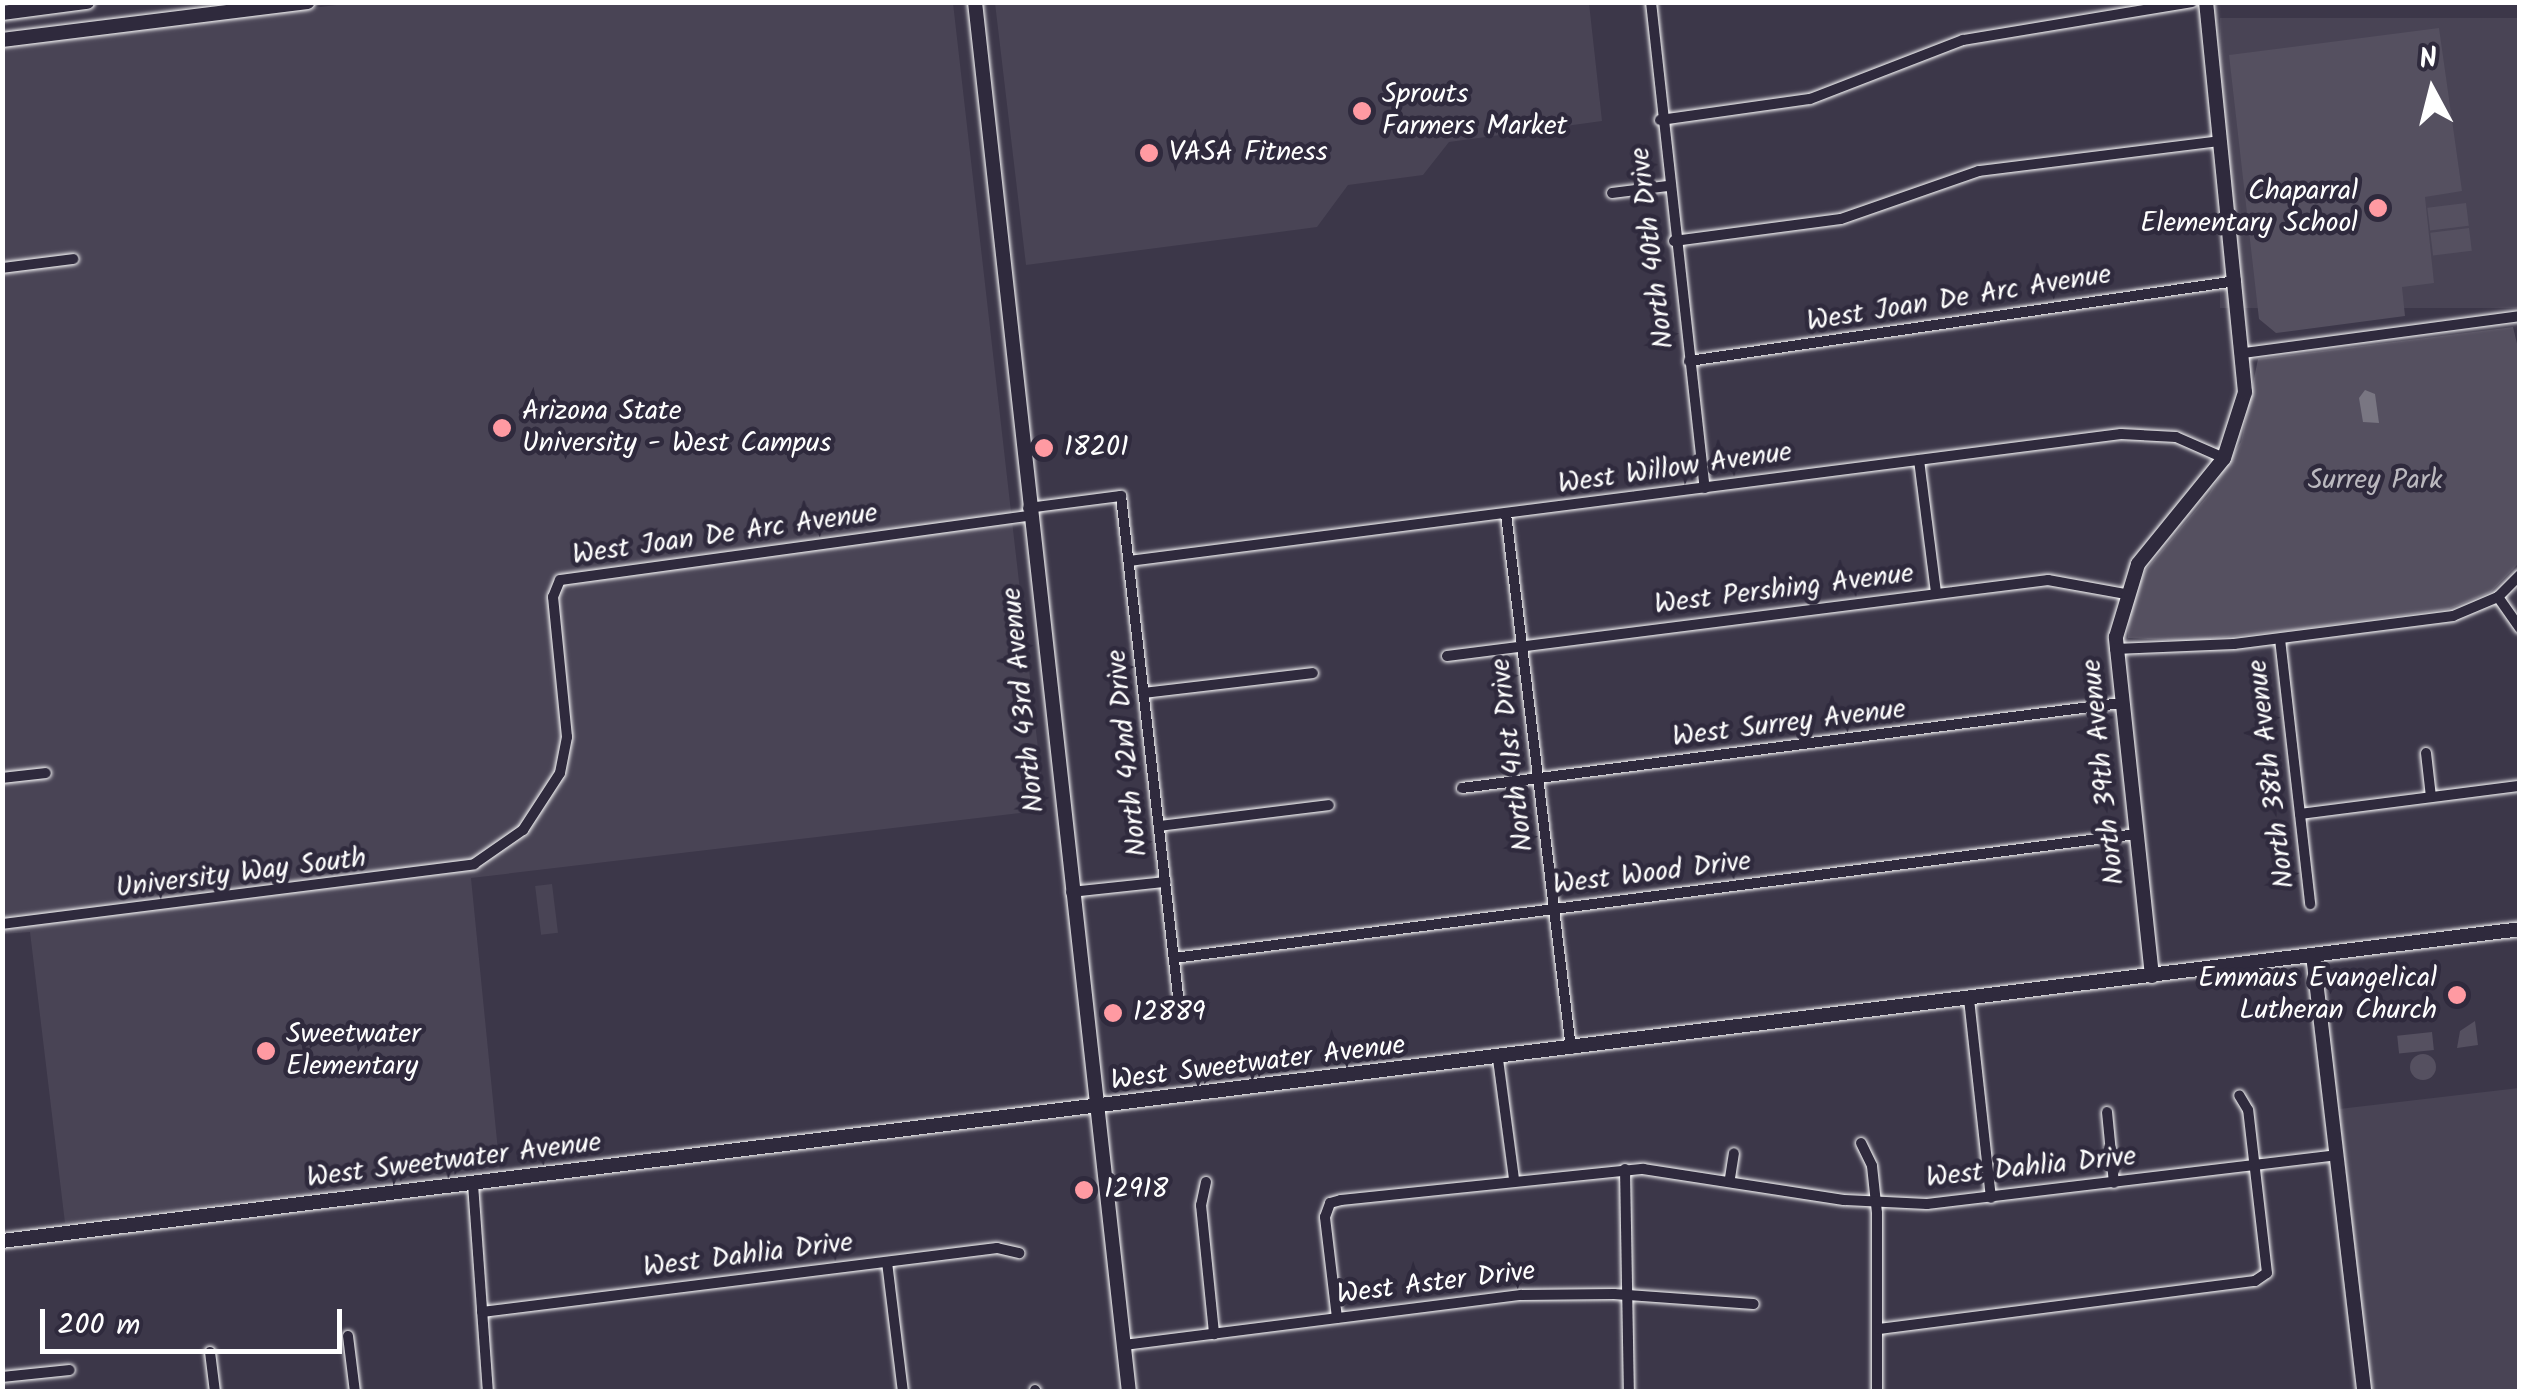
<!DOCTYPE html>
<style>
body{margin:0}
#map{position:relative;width:2522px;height:1394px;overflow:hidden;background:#3c3749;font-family:Kalam,sans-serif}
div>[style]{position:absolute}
.built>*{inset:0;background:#494455;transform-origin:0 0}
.green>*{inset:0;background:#555060;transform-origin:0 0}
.round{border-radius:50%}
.water>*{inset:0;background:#797682}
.roads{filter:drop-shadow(0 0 2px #fff) drop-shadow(0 0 2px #fff)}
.street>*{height:10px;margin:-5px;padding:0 5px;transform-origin:5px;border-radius:5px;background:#2f2a3d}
.secondary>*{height:14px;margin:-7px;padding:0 7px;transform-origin:7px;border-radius:7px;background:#2f2a3d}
.dots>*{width:28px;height:28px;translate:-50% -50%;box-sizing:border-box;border:5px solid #2f2a3d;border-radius:50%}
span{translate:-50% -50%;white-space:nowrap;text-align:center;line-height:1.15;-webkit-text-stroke:9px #2f2a3d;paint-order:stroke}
.poi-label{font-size:28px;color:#fff}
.left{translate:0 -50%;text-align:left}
.right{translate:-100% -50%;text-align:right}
.street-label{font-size:28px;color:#fff}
.park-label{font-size:28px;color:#bbb9bf}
.frame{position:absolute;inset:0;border:5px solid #fff;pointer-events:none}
.north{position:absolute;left:2382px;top:40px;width:100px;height:100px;-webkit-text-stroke:8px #2f2a3d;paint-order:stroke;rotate:353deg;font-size:28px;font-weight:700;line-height:40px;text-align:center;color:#fff}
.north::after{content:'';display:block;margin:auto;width:35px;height:45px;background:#fff;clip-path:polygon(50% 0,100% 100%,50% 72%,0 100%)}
.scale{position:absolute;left:40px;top:1309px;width:302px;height:45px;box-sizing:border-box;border:5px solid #fff;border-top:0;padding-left:12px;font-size:30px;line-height:35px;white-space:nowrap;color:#fff;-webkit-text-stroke:8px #2f2a3d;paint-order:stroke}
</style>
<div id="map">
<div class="built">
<i style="clip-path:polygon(361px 2px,953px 3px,1045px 810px,471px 878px,500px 1171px,65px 1223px,30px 932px,3px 934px,2px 46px)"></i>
<i style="clip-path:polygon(995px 3px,1589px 3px,1602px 121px,1449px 142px,1423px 175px,1348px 185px,1317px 227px,1026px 265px)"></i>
<i style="left:2519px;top:18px;width:290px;height:299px;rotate:90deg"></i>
<i style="left:552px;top:884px;width:49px;height:17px;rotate:83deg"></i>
<i style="clip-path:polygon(2519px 1088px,2519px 1391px,2371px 1391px,2339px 1109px)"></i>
</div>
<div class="green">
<i style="clip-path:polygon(2439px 28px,2462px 191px,2425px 197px,2434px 283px,2402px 287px,2405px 316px,2276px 333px,2259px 319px,2229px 55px)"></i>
<i style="left:2466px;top:203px;width:23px;height:39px;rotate:83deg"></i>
<i style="left:2469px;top:228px;width:23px;height:39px;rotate:83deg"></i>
<i style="clip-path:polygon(2513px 327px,2520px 356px,2519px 563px,2491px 592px,2449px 609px,2285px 631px,2188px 641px,2128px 638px,2129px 611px,2145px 571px,2209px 494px,2241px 442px,2258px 359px)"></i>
<i style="clip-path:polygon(2475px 1021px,2478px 1045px,2457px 1048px,2460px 1031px)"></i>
<i style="left:2432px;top:1032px;width:18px;height:35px;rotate:84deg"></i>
<i class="round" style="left:2410px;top:1054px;width:26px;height:26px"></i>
</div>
<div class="water">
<i style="clip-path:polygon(2365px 390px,2375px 394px,2379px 423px,2363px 422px,2359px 398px)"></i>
</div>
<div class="roads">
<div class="street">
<i style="left:1651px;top:2px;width:489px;rotate:83.7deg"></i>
<i style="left:1660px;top:120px;width:151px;rotate:-8deg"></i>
<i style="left:1810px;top:99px;width:164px;rotate:-21.1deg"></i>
<i style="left:1963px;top:40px;width:232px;rotate:-9.4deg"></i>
<i style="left:1612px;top:193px;width:56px;rotate:-7.1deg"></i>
<i style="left:1674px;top:241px;width:168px;rotate:-7.5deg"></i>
<i style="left:1841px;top:219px;width:146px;rotate:-19.2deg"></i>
<i style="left:1979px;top:171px;width:243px;rotate:-7.1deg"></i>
<i style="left:2px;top:268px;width:72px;rotate:-7.2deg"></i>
<i style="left:2244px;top:353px;width:278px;rotate:-7.6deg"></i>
<i style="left:1689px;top:361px;width:553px;rotate:-8.32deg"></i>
<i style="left:1919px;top:460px;width:134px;rotate:82.7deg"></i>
<i style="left:1028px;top:508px;width:94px;rotate:-7.4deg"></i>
<i style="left:1121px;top:496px;width:511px;rotate:83.49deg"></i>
<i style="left:1506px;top:514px;width:539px;rotate:83.07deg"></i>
<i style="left:1129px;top:561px;width:1000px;rotate:-7.3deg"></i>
<i style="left:2121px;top:434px;width:55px;rotate:3.1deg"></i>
<i style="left:2176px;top:437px;width:52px;rotate:23.6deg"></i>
<i style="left:2498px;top:597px;width:38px;rotate:55deg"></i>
<i style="left:2280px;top:639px;width:267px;rotate:83.5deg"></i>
<i style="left:2115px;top:649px;width:119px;rotate:-2.4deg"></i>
<i style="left:2234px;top:644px;width:221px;rotate:-7.3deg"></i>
<i style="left:2453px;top:616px;width:49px;rotate:-22.9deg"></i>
<i style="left:2498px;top:597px;width:31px;rotate:-45deg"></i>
<i style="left:1447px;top:656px;width:606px;rotate:-7.21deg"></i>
<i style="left:2048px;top:580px;width:78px;rotate:10.3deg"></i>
<i style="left:1144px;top:693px;width:170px;rotate:-6.7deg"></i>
<i style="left:2426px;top:753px;width:44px;rotate:83.5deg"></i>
<i style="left:2px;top:778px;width:44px;rotate:-6.5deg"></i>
<i style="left:1462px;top:788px;width:664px;rotate:-7.35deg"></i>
<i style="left:2300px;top:814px;width:222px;rotate:-7.3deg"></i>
<i style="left:1159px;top:826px;width:171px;rotate:-7deg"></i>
<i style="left:1071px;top:892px;width:95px;rotate:-6.1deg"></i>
<i style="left:2px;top:924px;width:476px;rotate:-7.2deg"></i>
<i style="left:474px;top:864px;width:60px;rotate:-34.8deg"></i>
<i style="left:523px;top:830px;width:68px;rotate:-57deg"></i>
<i style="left:560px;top:773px;width:37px;rotate:-79deg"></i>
<i style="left:567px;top:737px;width:141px;rotate:-95.7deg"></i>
<i style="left:553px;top:597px;width:18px;rotate:-68deg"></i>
<i style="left:560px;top:580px;width:473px;rotate:-7.8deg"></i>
<i style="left:1174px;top:958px;width:970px;rotate:-7.34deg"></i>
<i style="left:1969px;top:999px;width:200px;rotate:83.7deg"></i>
<i style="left:1498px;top:1059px;width:121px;rotate:82.4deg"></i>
<i style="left:2107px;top:1112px;width:71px;rotate:84.4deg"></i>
<i style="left:1861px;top:1143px;width:25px;rotate:64deg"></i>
<i style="left:1872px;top:1166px;width:47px;rotate:83.9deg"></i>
<i style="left:1877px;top:1213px;width:179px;rotate:90deg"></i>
<i style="left:1625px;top:1169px;width:223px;rotate:89deg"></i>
<i style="left:1730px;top:1178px;width:25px;rotate:-81deg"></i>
<i style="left:1206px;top:1182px;width:24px;rotate:102deg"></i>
<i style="left:1201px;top:1205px;width:130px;rotate:84.2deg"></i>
<i style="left:473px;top:1184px;width:209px;rotate:85.9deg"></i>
<i style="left:887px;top:1262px;width:131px;rotate:83deg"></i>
<i style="left:482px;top:1312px;width:519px;rotate:-7.08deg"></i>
<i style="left:997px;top:1248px;width:23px;rotate:13deg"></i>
<i style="left:1337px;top:1318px;width:102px;rotate:-96.8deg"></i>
<i style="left:1325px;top:1217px;width:15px;rotate:-70deg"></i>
<i style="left:1330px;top:1203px;width:11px;rotate:-15deg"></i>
<i style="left:1341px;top:1200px;width:304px;rotate:-5.9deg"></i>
<i style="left:1643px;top:1169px;width:203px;rotate:8.8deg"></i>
<i style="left:1844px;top:1200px;width:83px;rotate:2.8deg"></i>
<i style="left:1927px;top:1204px;width:414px;rotate:-6.8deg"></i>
<i style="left:1879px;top:1329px;width:379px;rotate:-7.3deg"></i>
<i style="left:2255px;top:1281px;width:14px;rotate:-34deg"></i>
<i style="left:2267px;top:1273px;width:164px;rotate:-96.6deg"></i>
<i style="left:2248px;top:1110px;width:17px;rotate:-121deg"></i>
<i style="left:348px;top:1336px;width:56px;rotate:82.9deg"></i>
<i style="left:1124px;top:1345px;width:400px;rotate:-7.2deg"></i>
<i style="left:1521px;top:1295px;width:93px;rotate:-0.6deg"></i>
<i style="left:1614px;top:1294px;width:140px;rotate:4.1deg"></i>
<i style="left:210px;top:1352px;width:40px;rotate:82.9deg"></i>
<i style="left:2px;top:1377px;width:68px;rotate:-5.9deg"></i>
<i style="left:1035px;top:1390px;width:2px;rotate:63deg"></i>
</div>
<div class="secondary">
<i style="left:975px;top:2px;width:1399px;rotate:83.68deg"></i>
<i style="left:2px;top:13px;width:86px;rotate:-7.4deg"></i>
<i style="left:2px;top:40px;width:308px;rotate:-7.1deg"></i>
<i style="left:2313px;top:955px;width:440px;rotate:83.3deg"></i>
<i style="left:2152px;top:976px;width:341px;rotate:-96.1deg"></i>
<i style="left:2116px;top:637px;width:76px;rotate:-73.2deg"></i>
<i style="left:2138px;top:564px;width:136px;rotate:-50.9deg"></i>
<i style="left:2224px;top:458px;width:69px;rotate:-72.3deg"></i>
<i style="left:2245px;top:392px;width:392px;rotate:-95.7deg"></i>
<i style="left:2px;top:1241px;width:2537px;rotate:-7.06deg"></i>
</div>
</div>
<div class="dots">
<i style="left:1362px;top:111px;background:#ff9aa2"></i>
<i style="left:1149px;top:153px;background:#ff9aa2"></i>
<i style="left:2378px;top:208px;background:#ff9aa2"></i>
<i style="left:502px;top:428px;background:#ff9aa2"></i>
<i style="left:1044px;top:448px;background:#ff9aa2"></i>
<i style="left:2457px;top:995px;background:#ff9aa2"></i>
<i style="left:1113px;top:1013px;background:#ff9aa2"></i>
<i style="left:266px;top:1051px;background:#ff9aa2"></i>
<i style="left:1084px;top:1190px;background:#ff9aa2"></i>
</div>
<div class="poi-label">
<span class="left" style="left:1382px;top:111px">Sprouts<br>Farmers Market</span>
<span class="left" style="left:1169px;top:153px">VASA Fitness</span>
<span class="right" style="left:2358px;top:208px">Chaparral<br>Elementary School</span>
<span class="left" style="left:522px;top:428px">Arizona State<br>University - West Campus</span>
<span class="left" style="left:1064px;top:448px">18201</span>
<span class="right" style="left:2437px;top:995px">Emmaus Evangelical<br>Lutheran Church</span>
<span class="left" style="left:1133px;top:1013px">12889</span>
<span class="left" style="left:286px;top:1051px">Sweetwater<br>Elementary</span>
<span class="left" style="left:1104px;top:1190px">12918</span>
</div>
<div class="street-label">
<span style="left:1653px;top:248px;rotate:-97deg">North 40th Drive</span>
<span style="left:1959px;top:299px;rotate:-9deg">West Joan De Arc Avenue</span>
<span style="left:1675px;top:469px;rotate:-8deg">West Willow Avenue</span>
<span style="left:725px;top:535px;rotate:-8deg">West Joan De Arc Avenue</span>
<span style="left:1784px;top:590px;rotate:-7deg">West Pershing Avenue</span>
<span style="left:1024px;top:700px;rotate:-96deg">North 43rd Avenue</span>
<span style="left:1789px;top:724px;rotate:-7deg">West Surrey Avenue</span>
<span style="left:1128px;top:753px;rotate:-96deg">North 42nd Drive</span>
<span style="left:1513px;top:755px;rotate:-97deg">North 41st Drive</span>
<span style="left:2104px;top:772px;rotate:-96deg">North 39th Avenue</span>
<span style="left:2272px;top:774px;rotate:-97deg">North 38th Avenue</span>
<span style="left:241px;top:874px;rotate:-7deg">University Way South</span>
<span style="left:1652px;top:874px;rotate:-7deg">West Wood Drive</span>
<span style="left:1258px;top:1064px;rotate:-7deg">West Sweetwater Avenue</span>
<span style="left:454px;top:1161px;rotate:-7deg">West Sweetwater Avenue</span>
<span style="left:2031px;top:1168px;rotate:-6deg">West Dahlia Drive</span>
<span style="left:748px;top:1256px;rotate:-7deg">West Dahlia Drive</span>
<span style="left:1436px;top:1284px;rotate:-7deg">West Aster Drive</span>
</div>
<div class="park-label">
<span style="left:2375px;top:481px">Surrey Park</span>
</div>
<div class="frame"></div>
<div class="north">N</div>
<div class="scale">200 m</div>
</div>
